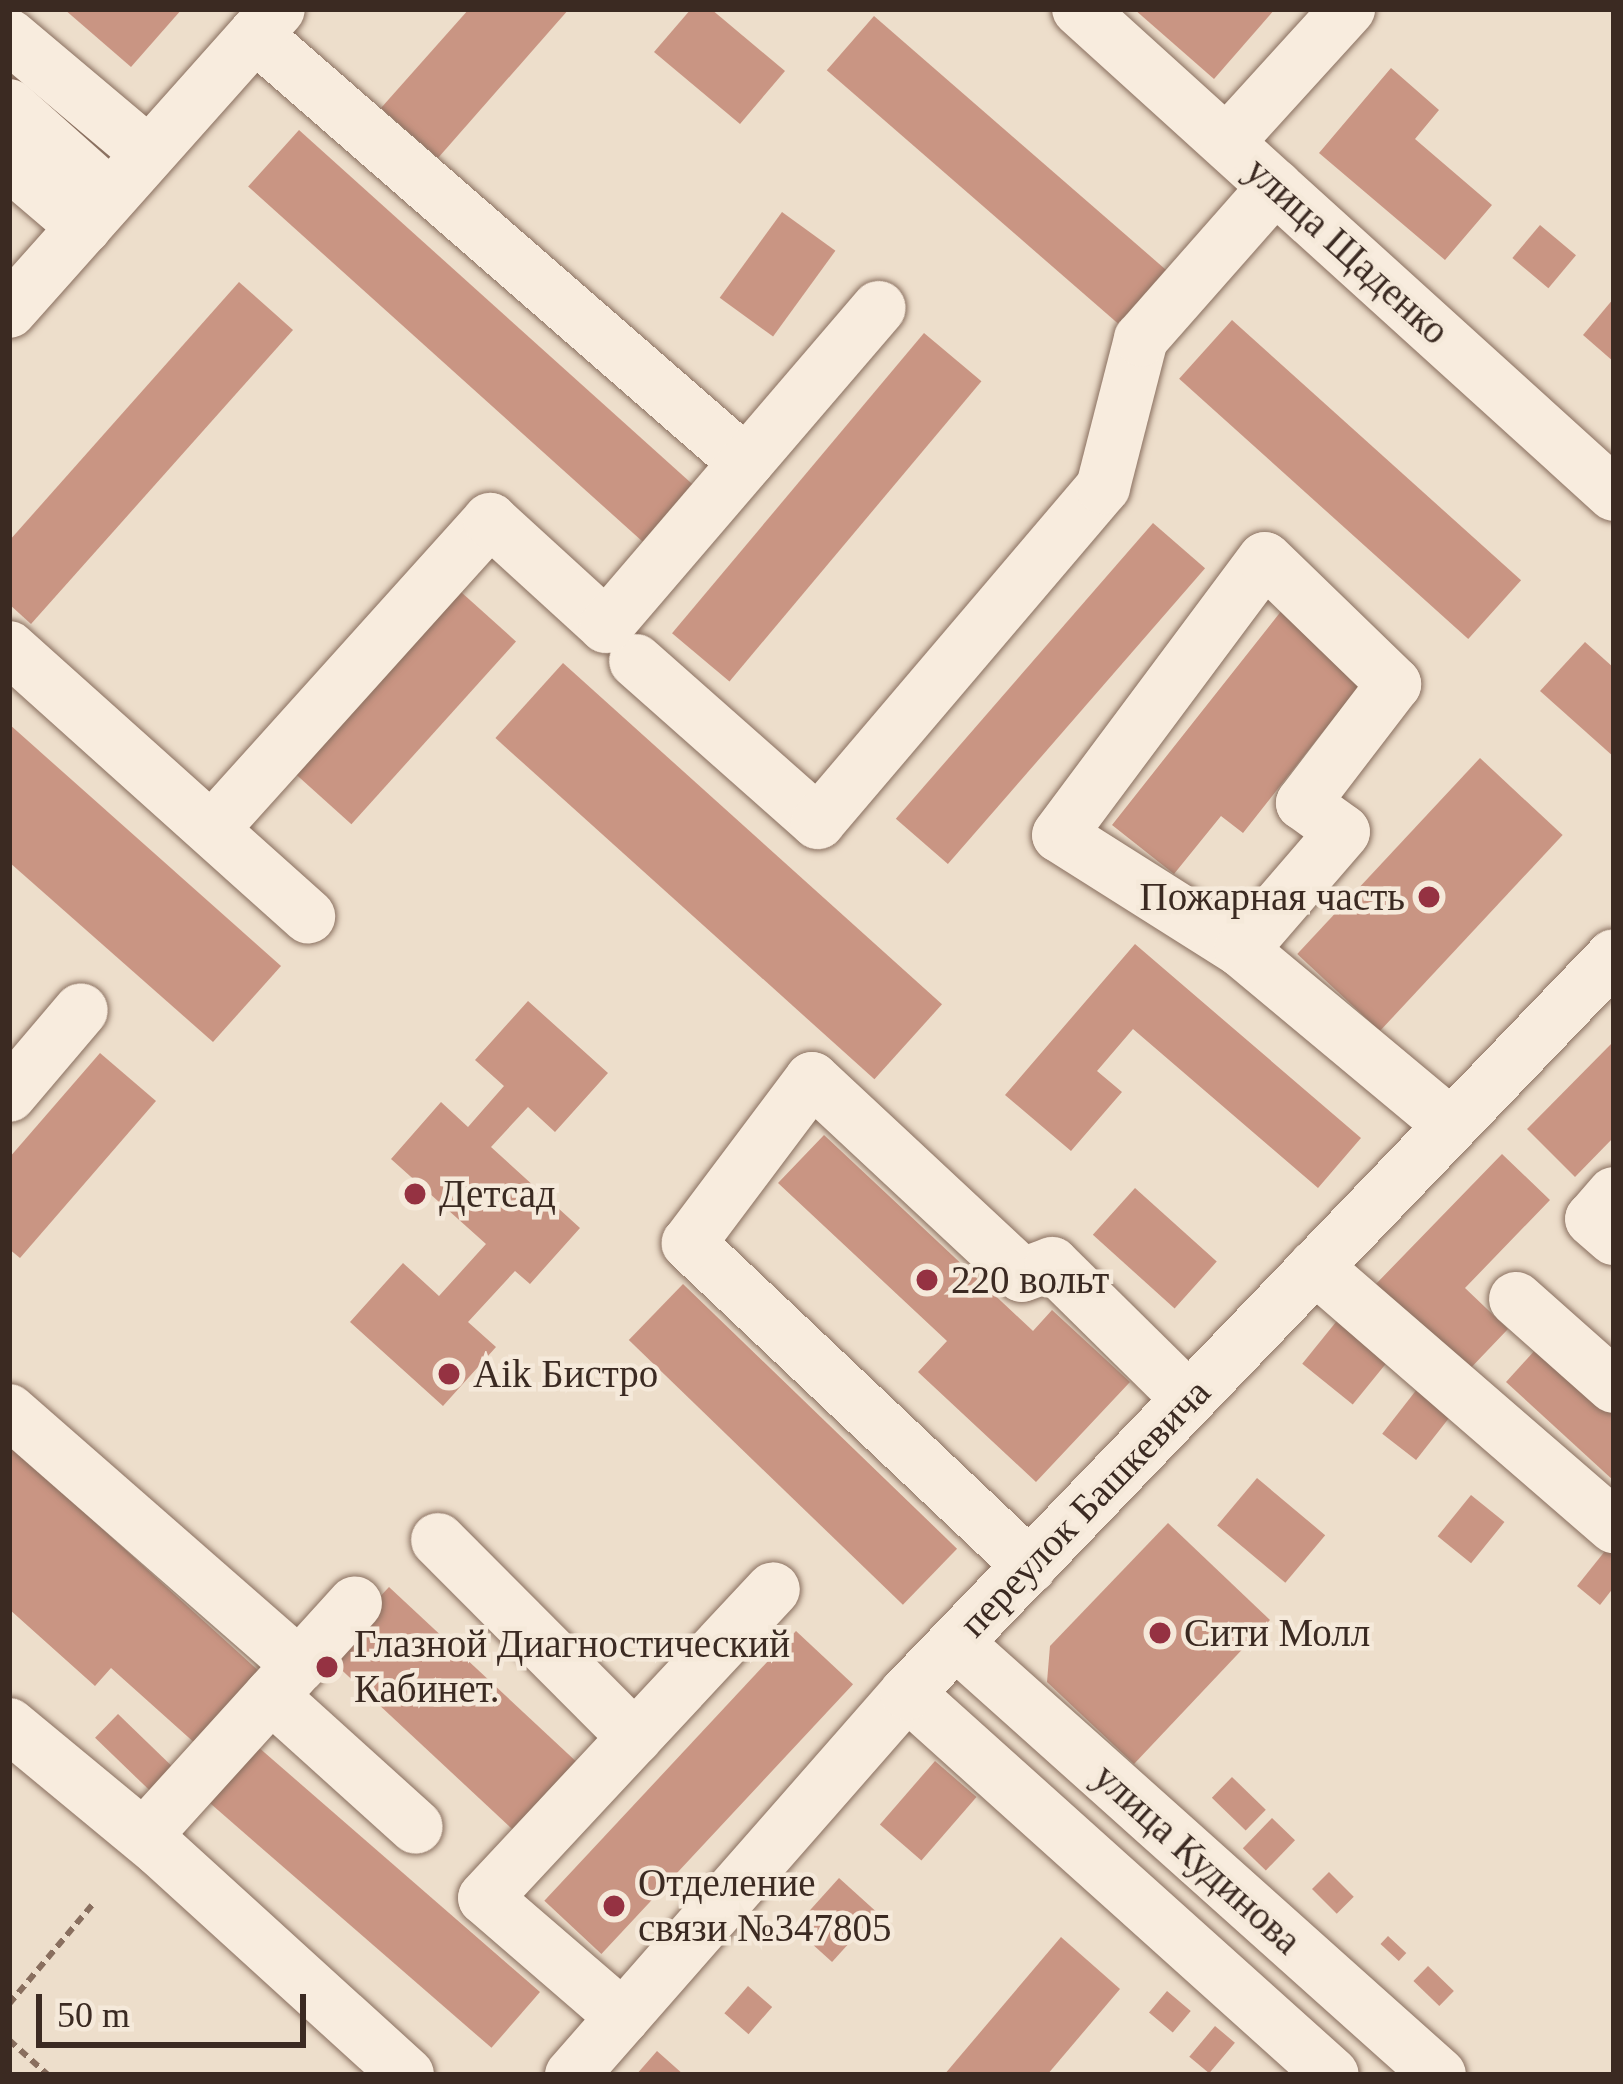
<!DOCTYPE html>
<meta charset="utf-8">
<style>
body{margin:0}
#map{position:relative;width:1623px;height:2084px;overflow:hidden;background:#eddecb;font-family:Georgia,serif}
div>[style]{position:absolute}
.building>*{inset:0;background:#c99583;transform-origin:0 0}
.path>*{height:6px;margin-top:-3px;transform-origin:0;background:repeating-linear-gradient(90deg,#896f5f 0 9px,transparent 0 15px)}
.roads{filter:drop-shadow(0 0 3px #896f5f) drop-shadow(0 0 3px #896f5f)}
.minor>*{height:54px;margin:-27px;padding:0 27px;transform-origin:27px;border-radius:27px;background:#f8ecde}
.dots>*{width:33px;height:33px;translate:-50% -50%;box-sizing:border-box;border:6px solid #f5e9da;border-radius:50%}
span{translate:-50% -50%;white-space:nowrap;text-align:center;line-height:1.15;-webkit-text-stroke:9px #f5e9da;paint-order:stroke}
.street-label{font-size:39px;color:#3b2a22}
.poi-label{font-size:39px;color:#3b2a22}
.right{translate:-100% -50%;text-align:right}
.left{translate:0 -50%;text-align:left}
.frame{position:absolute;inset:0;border:12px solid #3b2a22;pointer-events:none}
.scale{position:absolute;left:36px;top:1994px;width:270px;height:54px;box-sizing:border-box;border:6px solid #3b2a22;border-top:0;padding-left:15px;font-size:36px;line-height:42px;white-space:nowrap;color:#3b2a22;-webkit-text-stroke:9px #f5e9da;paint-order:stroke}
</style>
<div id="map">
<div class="building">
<i style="clip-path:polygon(64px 9px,182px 9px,131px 67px)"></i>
<i style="clip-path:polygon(469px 9px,569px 9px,438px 158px,381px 108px)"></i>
<i style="clip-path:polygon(691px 9px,711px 9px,785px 71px,740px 124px,654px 52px)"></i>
<i style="clip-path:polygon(1134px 9px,1275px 9px,1214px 79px)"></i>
<i style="left:874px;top:16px;width:395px;height:72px;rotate:41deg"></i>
<i style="clip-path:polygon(1391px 68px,1439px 110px,1415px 139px,1492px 205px,1445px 260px,1319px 153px)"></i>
<i style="left:299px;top:130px;width:531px;height:76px;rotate:42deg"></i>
<i style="left:782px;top:212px;width:66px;height:106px;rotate:36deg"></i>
<i style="left:1540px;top:225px;width:47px;height:43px;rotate:40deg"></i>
<i style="clip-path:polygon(239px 282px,293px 330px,31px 624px,9px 604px,9px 541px)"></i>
<i style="clip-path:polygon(1614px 298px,1614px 362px,1583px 335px)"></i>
<i style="left:1232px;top:320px;width:389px;height:79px;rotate:42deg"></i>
<i style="left:924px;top:333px;width:75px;height:392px;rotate:40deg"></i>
<i style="left:1153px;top:523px;width:69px;height:392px;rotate:41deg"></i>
<i style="left:461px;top:592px;width:74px;height:246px;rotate:42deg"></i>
<i style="clip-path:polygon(1282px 610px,1367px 676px,1243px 833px,1221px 816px,1174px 874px,1112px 825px)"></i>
<i style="clip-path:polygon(1585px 642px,1614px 668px,1614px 757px,1540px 691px)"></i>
<i style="left:563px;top:663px;width:510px;height:101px;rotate:42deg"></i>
<i style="clip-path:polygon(9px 724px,281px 966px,213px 1042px,9px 862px)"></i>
<i style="left:1480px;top:758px;width:113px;height:268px;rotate:43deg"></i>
<i style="clip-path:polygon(1135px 944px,1361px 1138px,1318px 1188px,1133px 1029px,1097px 1071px,1122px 1092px,1071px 1151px,1005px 1095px)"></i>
<i style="clip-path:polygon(528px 1001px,608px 1073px,555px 1132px,528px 1107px,491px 1147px,580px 1228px,530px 1284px,515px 1271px,468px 1322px,496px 1347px,443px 1406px,350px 1322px,403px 1263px,439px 1296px,486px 1244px,391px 1159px,441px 1102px,468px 1127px,504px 1086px,475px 1060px)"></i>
<i style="clip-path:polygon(1614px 1041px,1614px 1137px,1575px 1177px,1527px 1129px)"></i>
<i style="clip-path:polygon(100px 1053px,156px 1101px,20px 1258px,9px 1249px,9px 1158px)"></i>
<i style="clip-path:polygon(824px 1135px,1033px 1331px,1052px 1310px,1130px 1382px,1036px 1482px,918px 1372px,947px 1341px,778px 1183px)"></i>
<i style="clip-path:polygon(1502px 1154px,1550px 1200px,1465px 1288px,1508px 1329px,1465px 1374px,1374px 1286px)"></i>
<i style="left:1135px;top:1188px;width:110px;height:63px;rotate:42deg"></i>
<i style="left:683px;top:1284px;width:381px;height:78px;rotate:44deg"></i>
<i style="left:1340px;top:1317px;width:65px;height:60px;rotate:39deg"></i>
<i style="clip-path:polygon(1546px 1338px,1614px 1400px,1614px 1481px,1506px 1382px)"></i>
<i style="left:1421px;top:1384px;width:43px;height:63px;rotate:38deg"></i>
<i style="clip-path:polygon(9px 1444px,272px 1683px,207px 1754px,111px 1668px,95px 1686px,9px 1609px)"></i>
<i style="left:1257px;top:1478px;width:89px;height:62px;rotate:40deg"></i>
<i style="left:1471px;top:1495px;width:43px;height:53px;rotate:39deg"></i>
<i style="clip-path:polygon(1168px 1523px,1270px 1620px,1134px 1764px,1047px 1682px,1050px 1646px)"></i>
<i style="clip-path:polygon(1609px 1546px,1614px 1550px,1614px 1587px,1600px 1605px,1577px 1586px)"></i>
<i style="left:389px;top:1587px;width:257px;height:93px;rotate:43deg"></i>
<i style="left:796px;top:1631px;width:78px;height:369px;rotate:43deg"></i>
<i style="left:118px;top:1714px;width:88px;height:33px;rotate:44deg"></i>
<i style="left:257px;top:1746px;width:375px;height:74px;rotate:41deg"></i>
<i style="left:935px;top:1761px;width:55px;height:84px;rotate:41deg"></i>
<i style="left:1232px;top:1777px;width:47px;height:29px;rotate:44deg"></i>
<i style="left:1272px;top:1818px;width:32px;height:42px;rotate:44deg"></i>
<i style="left:1329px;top:1872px;width:35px;height:24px;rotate:45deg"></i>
<i style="left:839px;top:1878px;width:51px;height:67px;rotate:42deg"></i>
<i style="left:1388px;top:1936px;width:25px;height:11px;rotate:43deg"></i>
<i style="clip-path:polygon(1061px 1937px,1120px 1989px,1047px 2075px,944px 2075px)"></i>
<i style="left:1428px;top:1966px;width:36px;height:21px;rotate:44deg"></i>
<i style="left:748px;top:1986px;width:32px;height:36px;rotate:41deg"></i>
<i style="left:1167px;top:1991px;width:31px;height:28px;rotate:40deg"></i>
<i style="left:1215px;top:2026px;width:26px;height:40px;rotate:40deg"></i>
<i style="clip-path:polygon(657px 2051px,684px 2075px,636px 2075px)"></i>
</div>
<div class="path">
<i style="left:9px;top:2004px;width:129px;rotate:-50deg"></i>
<i style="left:9px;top:2040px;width:52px;rotate:41.9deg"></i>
</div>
<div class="roads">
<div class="minor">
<i style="left:1079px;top:9px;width:722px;rotate:42.19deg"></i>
<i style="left:255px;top:35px;width:651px;rotate:41.08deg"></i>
<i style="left:9px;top:36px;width:182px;rotate:40.1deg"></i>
<i style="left:9px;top:106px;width:135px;rotate:41.7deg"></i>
<i style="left:1227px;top:142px;width:180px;rotate:-47.7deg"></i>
<i style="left:9px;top:163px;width:99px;rotate:40.5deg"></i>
<i style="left:9px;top:311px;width:404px;rotate:-48.3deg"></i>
<i style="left:9px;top:648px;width:402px;rotate:41.9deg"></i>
<i style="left:636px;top:661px;width:243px;rotate:41.5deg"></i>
<i style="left:818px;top:822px;width:440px;rotate:-49.6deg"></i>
<i style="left:1103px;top:487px;width:153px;rotate:-75.6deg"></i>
<i style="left:1141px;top:339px;width:203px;rotate:-48.6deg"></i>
<i style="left:212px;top:829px;width:416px;rotate:-48deg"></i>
<i style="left:490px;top:520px;width:157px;rotate:42.4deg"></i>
<i style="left:606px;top:626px;width:419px;rotate:-49.4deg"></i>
<i style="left:1241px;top:950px;width:215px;rotate:-147.7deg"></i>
<i style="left:1059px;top:835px;width:344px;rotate:-53.3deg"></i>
<i style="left:1265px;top:559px;width:180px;rotate:44.1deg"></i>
<i style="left:1394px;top:684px;width:150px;rotate:127.4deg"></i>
<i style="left:1303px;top:803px;width:49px;rotate:35.9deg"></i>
<i style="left:1343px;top:832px;width:156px;rotate:130.8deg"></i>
<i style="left:1241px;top:950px;width:271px;rotate:39.8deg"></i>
<i style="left:9px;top:1095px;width:111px;rotate:-49.7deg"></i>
<i style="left:1614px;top:1194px;width:33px;rotate:131deg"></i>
<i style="left:1592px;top:1219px;width:29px;rotate:41deg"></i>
<i style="left:1315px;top:1267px;width:396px;rotate:40.9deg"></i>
<i style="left:1516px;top:1299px;width:131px;rotate:41.6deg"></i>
<i style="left:9px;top:1411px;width:386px;rotate:41.2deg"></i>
<i style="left:438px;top:1540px;width:279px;rotate:45.1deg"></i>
<i style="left:1030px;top:1566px;width:470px;rotate:-136.6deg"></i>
<i style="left:689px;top:1243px;width:205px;rotate:-53.1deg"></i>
<i style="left:812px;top:1079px;width:287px;rotate:43deg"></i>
<i style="left:1022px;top:1275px;width:32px;rotate:-20deg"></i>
<i style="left:1052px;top:1264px;width:192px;rotate:44.6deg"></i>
<i style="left:956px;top:1643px;width:648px;rotate:41.81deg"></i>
<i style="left:907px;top:1693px;width:571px;rotate:41.95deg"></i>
<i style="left:271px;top:1696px;width:195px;rotate:42.1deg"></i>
<i style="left:9px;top:1725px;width:196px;rotate:39.6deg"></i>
<i style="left:160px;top:1850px;width:334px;rotate:42.3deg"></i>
<i style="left:144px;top:1836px;width:314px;rotate:-47.8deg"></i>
<i style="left:623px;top:2017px;width:182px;rotate:-139.2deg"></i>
<i style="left:485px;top:1898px;width:422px;rotate:-47deg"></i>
<i style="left:572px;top:2075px;width:508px;rotate:-48.75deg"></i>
<i style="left:907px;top:1693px;width:1021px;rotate:-46.19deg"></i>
</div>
</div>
<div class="dots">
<i style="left:1429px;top:897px;background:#953242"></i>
<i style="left:415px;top:1194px;background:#953242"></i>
<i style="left:927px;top:1280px;background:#953242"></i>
<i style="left:449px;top:1374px;background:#953242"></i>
<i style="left:1160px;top:1633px;background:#953242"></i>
<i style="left:327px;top:1667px;background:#953242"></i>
<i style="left:614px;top:1906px;background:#953242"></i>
</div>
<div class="street-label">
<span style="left:1347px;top:251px;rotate:42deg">улица Щаденко</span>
<span style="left:1085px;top:1508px;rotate:-46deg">переулок Башкевича</span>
<span style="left:1197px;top:1859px;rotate:42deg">улица Кудинова</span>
</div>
<div class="poi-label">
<span class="right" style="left:1405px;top:897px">Пожарная часть</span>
<span class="left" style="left:439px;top:1194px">Детсад</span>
<span class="left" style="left:951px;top:1280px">220 вольт</span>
<span class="left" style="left:473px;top:1374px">Aik Бистро</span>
<span class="left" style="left:1184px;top:1633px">Сити Молл</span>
<span class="left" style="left:354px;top:1667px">Глазной Диагностический<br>Кабинет.</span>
<span class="left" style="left:638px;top:1906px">Отделение<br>связи №347805</span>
</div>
<div class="frame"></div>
<div class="scale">50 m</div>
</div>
